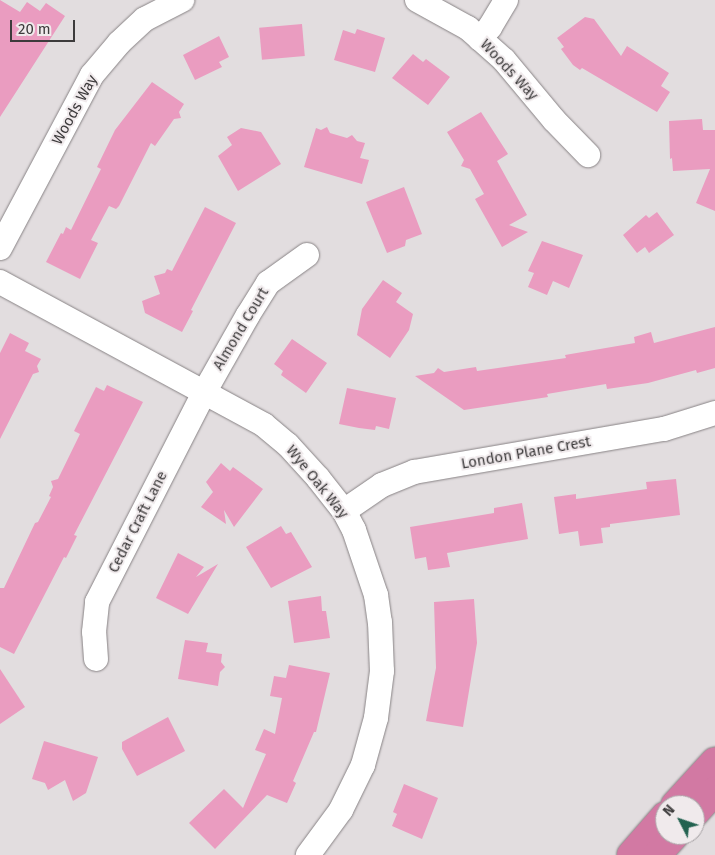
<!DOCTYPE html>
<style>
body{margin:0}
#map{position:relative;width:715px;height:855px;overflow:hidden;background:#e2dddf;font-family:"Fira Sans",sans-serif}
div>[style]{position:absolute}
.building>*{inset:0;background:#ea9cc0;transform-origin:0 0}
.roads{filter:drop-shadow(0 0 1px #888385) drop-shadow(0 0 1px #888385)}
.street>*{height:24px;margin:-12px;padding:0 12px;transform-origin:12px;border-radius:12px;background:#fff}
.highway>*{height:28px;margin:-14px;padding:0 14px;transform-origin:14px;border-radius:14px;background:#d279a3}
span{translate:-50% -50%;white-space:nowrap;text-align:center;line-height:1.15;-webkit-text-stroke:4px #f0eaec;paint-order:stroke}
.street-label{font-size:15px;color:#3d3b3c}
.north{position:absolute;left:655px;top:795px;width:50px;height:50px;box-sizing:border-box;background:#f0eaec;border:1px solid #a8a4a6;border-radius:50%;rotate:311deg;font-size:14px;font-weight:700;line-height:20px;text-align:center;color:#3d3b3c}
.north::after{content:'';display:block;margin:auto;width:18px;height:22px;background:#236250;clip-path:polygon(50% 0,100% 100%,50% 72%,0 100%)}
.scale{position:absolute;left:10px;top:20px;width:65px;height:22px;box-sizing:border-box;border:2px solid #3d3b3c;border-top:0;padding-left:6px;font-size:15px;line-height:18px;white-space:nowrap;color:#3d3b3c;-webkit-text-stroke:4px #f0eaec;paint-order:stroke}
</style>
<div id="map">
<div class="building">
<i style="clip-path:polygon(0 0,20px 12px,27px 2px,40px 11px,46px 3px,65px 16px,0 117px)"></i>
<i style="clip-path:polygon(585px 17px,594px 19px,621px 56px,627px 46px,669px 73px,661px 86px,670px 92px,657px 112px,582px 68px,580px 70px,573px 65px,561px 49px,564px 47px,557px 38px)"></i>
<i style="left:302px;top:24px;width:32px;height:43px;rotate:85deg"></i>
<i style="clip-path:polygon(357px 29px,385px 38px,375px 72px,334px 60px,343px 30px,355px 34px)"></i>
<i style="clip-path:polygon(219px 36px,229px 57px,219px 62px,222px 67px,195px 80px,183px 55px)"></i>
<i style="clip-path:polygon(413px 54px,423px 62px,426px 59px,450px 77px,428px 105px,392px 78px)"></i>
<i style="clip-path:polygon(152px 82px,184px 104px,179px 112px,181px 118px,174px 119px,155px 146px,151px 143px,119px 206px,116px 209px,109px 206px,91px 240px,98px 243px,80px 279px,46px 262px,61px 233px,63px 234px,66px 227px,71px 230px,101px 169px,97px 167px,115px 130px)"></i>
<i style="clip-path:polygon(481px 112px,508px 154px,497px 161px,527px 215px,509px 225px,528px 232px,502px 247px,475px 199px,484px 194px,470px 169px,461px 166px,464px 160px,447px 132px)"></i>
<i style="clip-path:polygon(702px 119px,703px 130px,715px 130px,715px 211px,696px 203px,710px 169px,673px 171px,672px 158px,670px 159px,669px 121px)"></i>
<i style="clip-path:polygon(327px 127px,330px 133px,347px 138px,352px 135px,357px 141px,365px 143px,360px 158px,369px 160px,362px 184px,304px 167px,316px 128px,321px 130px)"></i>
<i style="clip-path:polygon(241px 128px,261px 132px,281px 164px,238px 191px,218px 156px,232px 145px,227px 137px)"></i>
<i style="clip-path:polygon(404px 187px,422px 234px,406px 240px,405px 246px,387px 253px,366px 202px)"></i>
<i style="clip-path:polygon(205px 207px,236px 223px,191px 310px,193px 311px,182px 332px,145px 313px,142px 301px,160px 294px,154px 276px,165px 273px,167px 269px,172px 271px)"></i>
<i style="clip-path:polygon(657px 212px,674px 235px,649px 253px,645px 247px,637px 253px,623px 235px,646px 215px,649px 218px)"></i>
<i style="clip-path:polygon(542px 241px,583px 255px,569px 288px,553px 281px,547px 295px,528px 287px,534px 273px,528px 271px)"></i>
<i style="clip-path:polygon(383px 280px,402px 293px,396px 302px,413px 314px,409px 330px,390px 358px,357px 335px,362px 309px)"></i>
<i style="clip-path:polygon(715px 327px,715px 368px,697px 373px,696px 370px,648px 383px,607px 389px,606px 384px,547px 394px,548px 397px,464px 410px,415px 376px,434px 373px,438px 368px,444px 372px,476px 367px,477px 371px,566px 358px,565px 355px,635px 343px,634px 337px,651px 332px,654px 343px)"></i>
<i style="clip-path:polygon(10px 333px,29px 343px,25px 351px,41px 359px,37px 366px,39px 372px,33px 374px,0 439px,0 353px)"></i>
<i style="clip-path:polygon(292px 339px,327px 363px,306px 393px,281px 375px,283px 371px,274px 364px)"></i>
<i style="clip-path:polygon(107px 385px,143px 402px,74px 535px,77px 536px,66px 558px,64px 557px,14px 654px,0 647px,0 588px,4px 588px,35px 523px,38px 522px,51px 497px,49px 496px,53px 487px,51px 481px,58px 479px,80px 434px,74px 431px,96px 387px,104px 391px)"></i>
<i style="clip-path:polygon(347px 388px,396px 398px,389px 429px,376px 426px,375px 430px,359px 428px,339px 424px)"></i>
<i style="clip-path:polygon(221px 463px,230px 471px,233px 467px,263px 489px,234px 527px,224px 510px,226px 524px,201px 507px,213px 492px,206px 482px)"></i>
<i style="clip-path:polygon(676px 479px,680px 515px,610px 524px,610px 527px,601px 528px,603px 543px,580px 546px,578px 531px,559px 534px,554px 497px,576px 494px,576px 499px,647px 489px,646px 482px)"></i>
<i style="clip-path:polygon(522px 503px,528px 539px,447px 553px,450px 567px,428px 570px,426px 557px,415px 559px,410px 527px,494px 513px,494px 508px)"></i>
<i style="clip-path:polygon(281px 526px,286px 534px,291px 532px,312px 567px,271px 588px,246px 547px)"></i>
<i style="clip-path:polygon(178px 553px,204px 567px,196px 577px,218px 564px,188px 614px,156px 598px)"></i>
<i style="clip-path:polygon(321px 596px,322px 611px,326px 611px,330px 638px,294px 643px,288px 601px)"></i>
<i style="clip-path:polygon(474px 599px,477px 643px,463px 727px,426px 721px,436px 668px,434px 602px)"></i>
<i style="clip-path:polygon(185px 640px,208px 643px,206px 652px,222px 654px,221px 662px,225px 667px,220px 672px,218px 686px,178px 679px)"></i>
<i style="clip-path:polygon(289px 665px,330px 673px,316px 732px,314px 732px,293px 781px,296px 783px,287px 803px,267px 795px,215px 849px,189px 823px,224px 789px,243px 808px,266px 754px,255px 750px,264px 729px,275px 734px,282px 698px,270px 696px,274px 676px,286px 678px)"></i>
<i style="clip-path:polygon(0 669px,25px 707px,0 724px)"></i>
<i style="clip-path:polygon(168px 717px,185px 751px,137px 776px,122px 749px,122px 742px)"></i>
<i style="clip-path:polygon(44px 741px,98px 757px,86px 793px,73px 801px,65px 780px,48px 790px,45px 783px,32px 779px)"></i>
<i style="clip-path:polygon(404px 784px,438px 798px,422px 839px,392px 826px,397px 814px,393px 812px)"></i>
</div>
<div class="roads">
<div class="street">
<i style="left:417px;top:0;width:58px;rotate:28.8deg"></i>
<i style="left:468px;top:28px;width:48px;rotate:41.6deg"></i>
<i style="left:504px;top:60px;width:78px;rotate:50.2deg"></i>
<i style="left:554px;top:120px;width:49px;rotate:45.8deg"></i>
<i style="left:480px;top:39px;width:16px;rotate:-50deg"></i>
<i style="left:490px;top:27px;width:31px;rotate:-59deg"></i>
<i style="left:0;top:248px;width:196px;rotate:-62deg"></i>
<i style="left:92px;top:75px;width:42px;rotate:-49.8deg"></i>
<i style="left:119px;top:43px;width:35px;rotate:-43deg"></i>
<i style="left:145px;top:19px;width:42px;rotate:-27.2deg"></i>
<i style="left:0;top:282px;width:300px;rotate:28.4deg"></i>
<i style="left:264px;top:425px;width:31px;rotate:40deg"></i>
<i style="left:288px;top:445px;width:45px;rotate:47.7deg"></i>
<i style="left:318px;top:478px;width:42px;rotate:51.8deg"></i>
<i style="left:344px;top:511px;width:21px;rotate:62deg"></i>
<i style="left:354px;top:530px;width:69px;rotate:71.3deg"></i>
<i style="left:376px;top:595px;width:27px;rotate:82deg"></i>
<i style="left:380px;top:622px;width:49px;rotate:87.7deg"></i>
<i style="left:382px;top:671px;width:47px;rotate:97.3deg"></i>
<i style="left:376px;top:718px;width:49px;rotate:105.5deg"></i>
<i style="left:363px;top:765px;width:50px;rotate:116.1deg"></i>
<i style="left:341px;top:810px;width:56px;rotate:126.3deg"></i>
<i style="left:344px;top:511px;width:46px;rotate:-34.4deg"></i>
<i style="left:382px;top:485px;width:35px;rotate:-22deg"></i>
<i style="left:414px;top:472px;width:254px;rotate:-9.8deg"></i>
<i style="left:664px;top:429px;width:53px;rotate:-17.4deg"></i>
<i style="left:96px;top:659px;width:27px;rotate:-94deg"></i>
<i style="left:94px;top:632px;width:30px;rotate:-84deg"></i>
<i style="left:97px;top:602px;width:237px;rotate:-62.9deg"></i>
<i style="left:205px;top:391px;width:87px;rotate:-60.5deg"></i>
<i style="left:248px;top:315px;width:38px;rotate:-58deg"></i>
<i style="left:268px;top:283px;width:48px;rotate:-35.7deg"></i>
</div>
<div class="highway">
<i style="left:675px;top:805px;width:59px;rotate:-47.7deg"></i>
<i style="left:695px;top:813px;width:30px;rotate:-48deg"></i>
<i style="left:631px;top:855px;width:52px;rotate:-48.9deg"></i>
<i style="left:657px;top:855px;width:27px;rotate:-48deg"></i>
</div>
</div>
<div class="street-label">
<span style="left:509px;top:70px;rotate:47deg">Woods Way</span>
<span style="left:75px;top:110px;rotate:-61deg">Woods Way</span>
<span style="left:241px;top:329px;rotate:-59deg">Almond Court</span>
<span style="left:526px;top:453px;rotate:-10deg">London Plane Crest</span>
<span style="left:317px;top:482px;rotate:51deg">Wye Oak Way</span>
<span style="left:138px;top:522px;rotate:-63deg">Cedar Craft Lane</span>
</div>
<div class="north">N</div>
<div class="scale">20 m</div>
</div>
